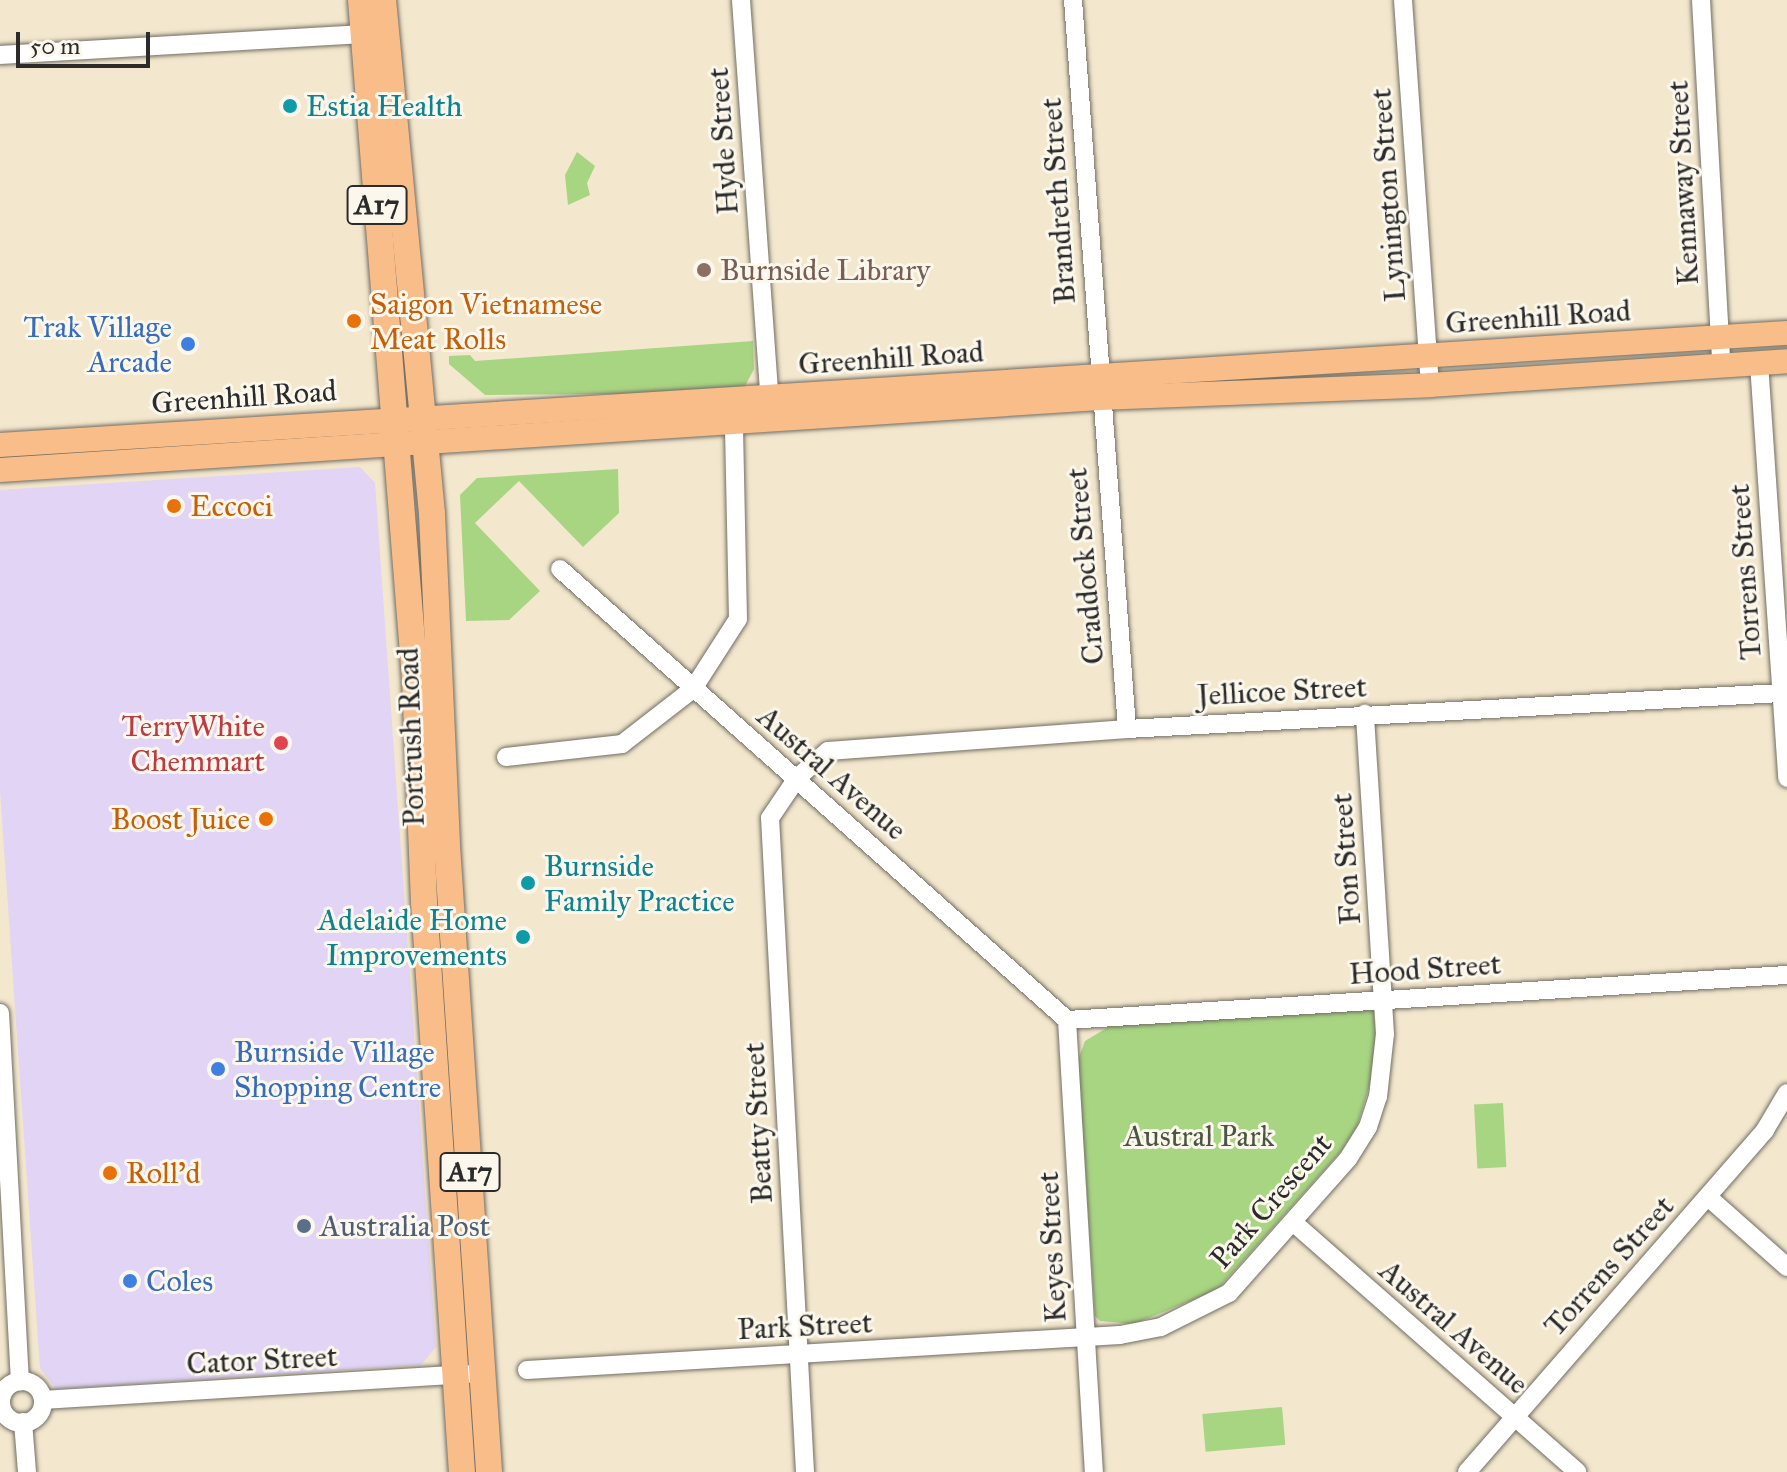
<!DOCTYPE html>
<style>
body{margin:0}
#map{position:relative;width:1787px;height:1472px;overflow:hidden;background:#f3e7cd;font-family:"IM FELL Great Primer",serif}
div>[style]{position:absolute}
.built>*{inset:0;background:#e1d4f4}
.green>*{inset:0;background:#a8d582;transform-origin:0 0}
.roads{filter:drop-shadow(0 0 2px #716d64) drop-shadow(0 0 2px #716d64)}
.minor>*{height:18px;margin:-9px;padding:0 9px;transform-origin:9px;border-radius:9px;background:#fff}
.minor>.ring{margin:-9px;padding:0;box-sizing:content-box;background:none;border:18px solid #fff;border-radius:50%}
.major>*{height:24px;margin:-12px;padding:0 12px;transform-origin:12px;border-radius:12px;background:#f8bd88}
.highway>*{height:26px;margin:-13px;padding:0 13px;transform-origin:13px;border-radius:13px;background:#f8bd88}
.dots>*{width:22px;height:22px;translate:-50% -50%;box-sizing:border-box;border:4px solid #fbf7ec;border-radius:50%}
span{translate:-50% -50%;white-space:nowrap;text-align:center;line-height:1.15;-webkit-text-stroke:6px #fbf7ec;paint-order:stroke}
.shield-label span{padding:2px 6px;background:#fbf7ec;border:2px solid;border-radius:6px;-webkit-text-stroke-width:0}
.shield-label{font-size:28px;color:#2b2b2b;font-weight:700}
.culture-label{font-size:30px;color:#0d838f}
.left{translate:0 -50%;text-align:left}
.right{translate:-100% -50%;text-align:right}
.street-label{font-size:30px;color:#2b2b2b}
.education-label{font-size:30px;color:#785e54}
.food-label{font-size:30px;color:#c56008}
.shop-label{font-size:30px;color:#366cbe}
.health-label{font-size:30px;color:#be3a42}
.park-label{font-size:30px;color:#4a5641}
.service-label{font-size:30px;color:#4e5e75}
.scale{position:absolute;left:16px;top:32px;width:134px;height:36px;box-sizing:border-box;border:4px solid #2b2b2b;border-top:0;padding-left:10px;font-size:24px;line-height:28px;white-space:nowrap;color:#2b2b2b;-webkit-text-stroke:6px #fbf7ec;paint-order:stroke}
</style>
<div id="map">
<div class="built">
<i style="clip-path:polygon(360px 467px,375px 483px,436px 1347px,421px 1365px,56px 1389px,40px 1368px,0 790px,0 490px)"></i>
</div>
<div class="green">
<i style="clip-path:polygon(577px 152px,595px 166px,587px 183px,590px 195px,568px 205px,565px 175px)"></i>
<i style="clip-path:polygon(753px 341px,754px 369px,744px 388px,734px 393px,485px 395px,449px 364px,449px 356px,470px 355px,475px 361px)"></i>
<i style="clip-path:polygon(618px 469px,619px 513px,583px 547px,519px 481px,475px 523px,540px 591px,509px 620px,466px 621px,460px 495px,477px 478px)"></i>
<i style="clip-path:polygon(1374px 1009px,1377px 1061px,1357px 1127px,1342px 1150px,1217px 1290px,1134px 1324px,1100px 1321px,1095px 1316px,1078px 1060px,1085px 1041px,1110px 1026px)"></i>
<i style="left:1503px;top:1103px;width:64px;height:29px;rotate:87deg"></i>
<i style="left:1282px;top:1407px;width:38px;height:80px;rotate:85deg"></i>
</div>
<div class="roads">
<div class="minor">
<i style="left:741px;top:0;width:409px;rotate:85.9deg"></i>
<i style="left:1073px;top:0;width:731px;rotate:85.76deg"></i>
<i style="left:1403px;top:0;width:386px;rotate:86deg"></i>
<i style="left:1701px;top:0;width:364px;rotate:86.8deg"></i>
<i style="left:0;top:55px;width:364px;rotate:-3.3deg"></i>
<i style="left:1759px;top:363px;width:416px;rotate:86.1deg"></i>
<i style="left:560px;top:569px;width:679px;rotate:41.65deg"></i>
<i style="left:506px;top:757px;width:117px;rotate:-6.4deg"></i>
<i style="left:622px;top:744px;width:90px;rotate:-37.8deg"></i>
<i style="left:693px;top:689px;width:83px;rotate:-57.3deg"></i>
<i style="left:738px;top:619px;width:195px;rotate:-91.2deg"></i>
<i style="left:0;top:1013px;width:369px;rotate:86.9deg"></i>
<i style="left:1067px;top:1020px;width:721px;rotate:-3.58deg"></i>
<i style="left:1067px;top:1020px;width:453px;rotate:86.6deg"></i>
<i style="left:1708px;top:1197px;width:106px;rotate:41.5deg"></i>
<i style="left:1294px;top:1223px;width:377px;rotate:41.3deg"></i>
<i style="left:527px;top:1370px;width:594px;rotate:-3.38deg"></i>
<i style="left:1120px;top:1335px;width:42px;rotate:-11deg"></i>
<i style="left:1161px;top:1327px;width:76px;rotate:-26.6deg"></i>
<i style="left:1229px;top:1293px;width:179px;rotate:-48.4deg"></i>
<i style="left:1348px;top:1159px;width:38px;rotate:-58deg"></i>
<i style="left:1368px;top:1127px;width:32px;rotate:-72deg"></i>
<i style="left:1378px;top:1097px;width:63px;rotate:-83.7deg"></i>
<i style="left:1385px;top:1034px;width:321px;rotate:-93.6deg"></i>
<i class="ring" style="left:1px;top:1381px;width:24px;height:24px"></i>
<i style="left:43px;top:1400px;width:425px;rotate:-3.5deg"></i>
<i style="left:23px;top:1422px;width:50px;rotate:85.4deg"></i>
<i style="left:805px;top:1472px;width:655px;rotate:-93.06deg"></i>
<i style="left:770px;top:818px;width:48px;rotate:-56deg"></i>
<i style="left:797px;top:778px;width:41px;rotate:-41.1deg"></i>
<i style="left:828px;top:751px;width:300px;rotate:-4.2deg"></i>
<i style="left:1127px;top:729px;width:655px;rotate:-3.15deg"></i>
<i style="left:1467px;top:1472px;width:454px;rotate:-48.9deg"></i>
<i style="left:1765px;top:1130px;width:43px;rotate:-59.3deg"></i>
</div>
<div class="major">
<i style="left:0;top:445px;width:1791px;rotate:-3.59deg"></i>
<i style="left:0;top:470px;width:1101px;rotate:-3.75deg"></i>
<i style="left:1099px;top:398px;width:331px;rotate:-2.2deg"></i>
<i style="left:1430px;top:385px;width:358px;rotate:-3.8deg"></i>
</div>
<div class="highway">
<i style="left:361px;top:0;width:680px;rotate:85.45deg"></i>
<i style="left:415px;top:678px;width:224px;rotate:87.7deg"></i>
<i style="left:424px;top:902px;width:571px;rotate:86.19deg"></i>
<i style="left:383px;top:0;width:516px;rotate:84.55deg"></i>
<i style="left:432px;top:514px;width:332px;rotate:87.4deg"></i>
<i style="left:447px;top:846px;width:627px;rotate:86.16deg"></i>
</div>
</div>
<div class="dots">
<i style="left:290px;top:106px;background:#0f9aa8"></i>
<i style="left:704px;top:270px;background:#8d6e63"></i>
<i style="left:354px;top:321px;background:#e8710a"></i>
<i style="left:188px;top:344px;background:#3f7fe0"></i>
<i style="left:174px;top:506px;background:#e8710a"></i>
<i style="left:281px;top:743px;background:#e0444e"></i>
<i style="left:266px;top:819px;background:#e8710a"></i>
<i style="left:528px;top:883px;background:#0f9aa8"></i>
<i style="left:523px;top:937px;background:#0f9aa8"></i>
<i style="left:218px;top:1069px;background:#3f7fe0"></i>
<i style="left:110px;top:1173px;background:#e8710a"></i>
<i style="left:304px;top:1226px;background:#5c6f8a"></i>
<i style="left:130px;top:1281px;background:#3f7fe0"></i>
</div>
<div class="shield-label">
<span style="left:377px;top:205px">A17</span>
<span style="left:470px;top:1172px">A17</span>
</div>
<div class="culture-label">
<span class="left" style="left:306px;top:106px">Estia Health</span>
<span class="left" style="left:544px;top:883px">Burnside<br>Family Practice</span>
<span class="right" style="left:507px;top:937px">Adelaide Home<br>Improvements</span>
</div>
<div class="street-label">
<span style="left:723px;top:141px;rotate:-94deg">Hyde Street</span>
<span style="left:1683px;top:183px;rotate:-93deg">Kennaway Street</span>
<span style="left:1388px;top:195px;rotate:-94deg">Lynington Street</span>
<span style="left:1058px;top:201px;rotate:-94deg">Brandreth Street</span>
<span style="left:1538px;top:317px;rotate:-4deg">Greenhill Road</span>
<span style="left:891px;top:358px;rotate:-4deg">Greenhill Road</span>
<span style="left:244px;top:397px;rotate:-4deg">Greenhill Road</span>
<span style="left:1085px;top:566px;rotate:-95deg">Craddock Street</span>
<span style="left:1745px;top:572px;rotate:-94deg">Torrens Street</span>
<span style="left:1282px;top:691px;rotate:-3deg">Jellicoe Street</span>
<span style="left:411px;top:737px;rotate:-92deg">Portrush Road</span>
<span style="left:832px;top:773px;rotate:41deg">Austral Avenue</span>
<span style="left:1346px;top:859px;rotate:-94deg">Fon Street</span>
<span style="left:1425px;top:969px;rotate:-4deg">Hood Street</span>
<span style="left:758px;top:1123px;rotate:-93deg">Beatty Street</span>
<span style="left:1271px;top:1201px;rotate:-49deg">Park Crescent</span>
<span style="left:1052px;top:1247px;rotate:-93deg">Keyes Street</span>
<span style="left:1609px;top:1266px;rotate:-48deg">Torrens Street</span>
<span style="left:805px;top:1326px;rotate:-3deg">Park Street</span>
<span style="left:1454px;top:1327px;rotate:41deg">Austral Avenue</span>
<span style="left:262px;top:1360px;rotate:-3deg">Cator Street</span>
</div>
<div class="education-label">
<span class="left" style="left:720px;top:270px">Burnside Library</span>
</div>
<div class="food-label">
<span class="left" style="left:370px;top:321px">Saigon Vietnamese<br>Meat Rolls</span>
<span class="left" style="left:190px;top:506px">Eccoci</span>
<span class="right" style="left:250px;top:819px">Boost Juice</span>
<span class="left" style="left:126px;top:1173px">Roll'd</span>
</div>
<div class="shop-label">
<span class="right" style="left:172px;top:344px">Trak Village<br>Arcade</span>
<span class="left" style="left:234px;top:1069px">Burnside Village<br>Shopping Centre</span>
<span class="left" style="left:146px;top:1281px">Coles</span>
</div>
<div class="health-label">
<span class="right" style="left:265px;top:743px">TerryWhite<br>Chemmart</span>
</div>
<div class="park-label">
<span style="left:1199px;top:1136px">Austral Park</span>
</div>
<div class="service-label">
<span class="left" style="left:320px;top:1226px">Australia Post</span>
</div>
<div class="scale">50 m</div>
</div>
